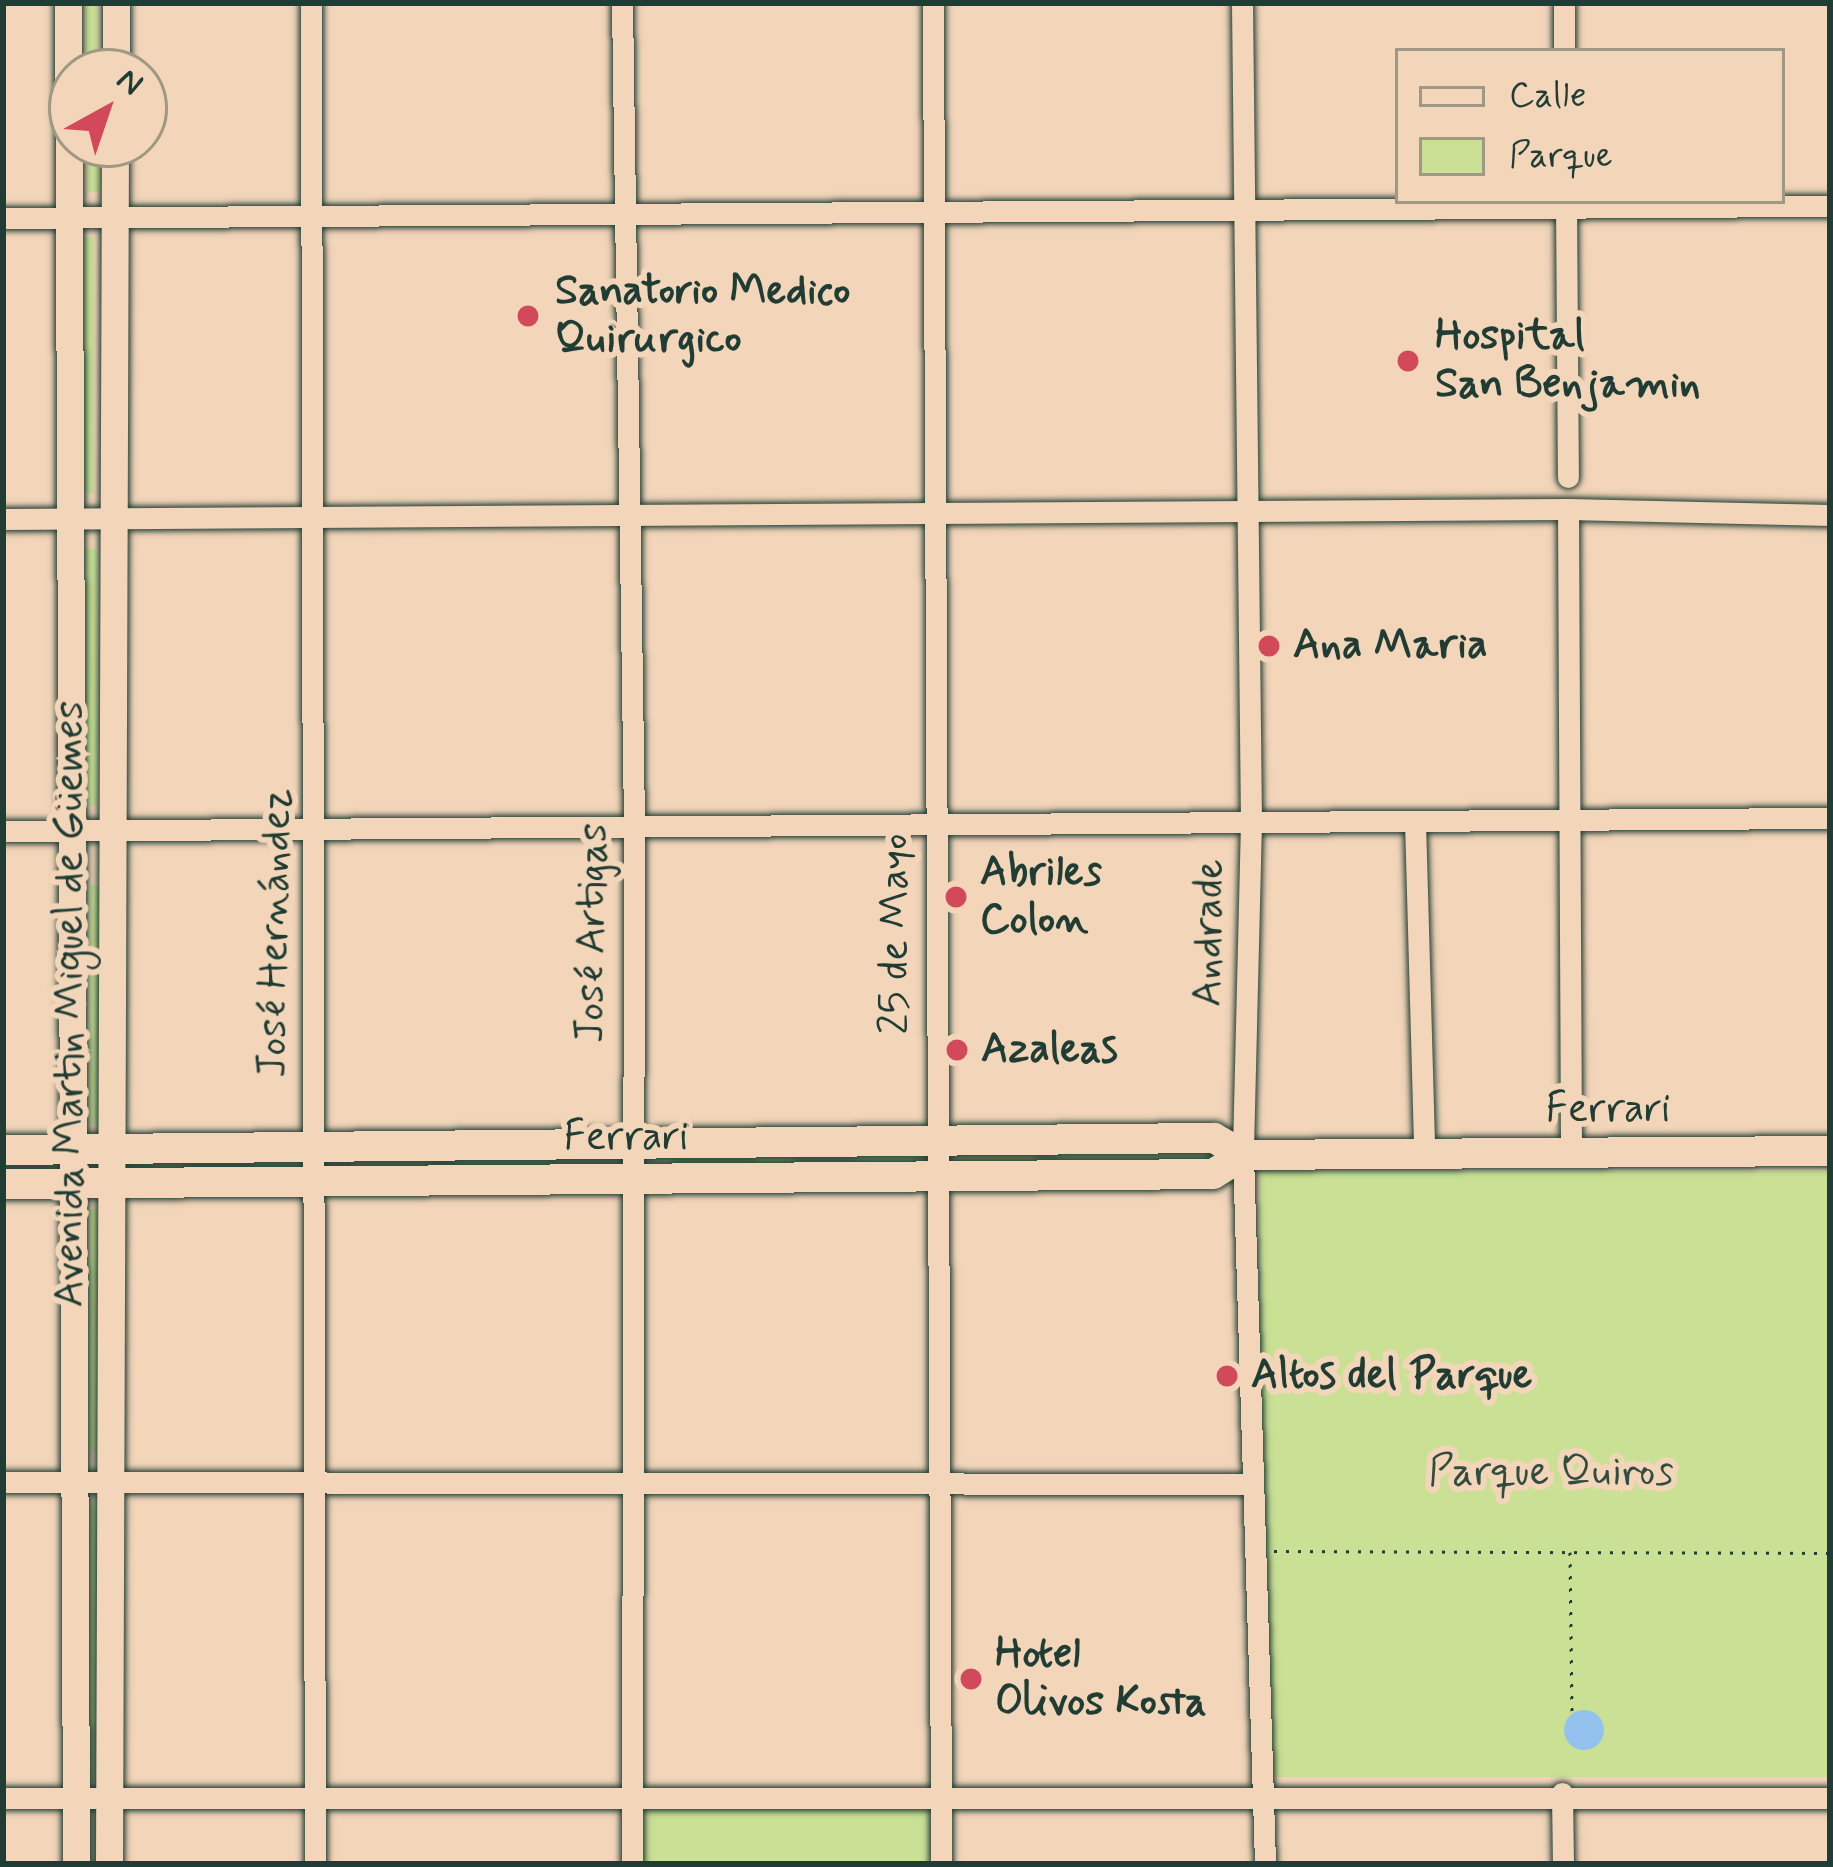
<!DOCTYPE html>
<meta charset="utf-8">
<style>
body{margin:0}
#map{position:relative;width:1833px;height:1867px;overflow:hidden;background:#f3d5b9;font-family:Mynerve,sans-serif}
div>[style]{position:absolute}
.green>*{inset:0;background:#cae095;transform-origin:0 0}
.water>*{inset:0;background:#92c2ed}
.round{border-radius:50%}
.path>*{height:3px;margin-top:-1.5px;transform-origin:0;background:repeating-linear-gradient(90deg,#1f3d34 0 3px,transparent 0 12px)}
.roads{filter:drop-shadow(0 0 3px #1f3d34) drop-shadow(0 0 3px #1f3d34)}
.minor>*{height:21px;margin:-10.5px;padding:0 10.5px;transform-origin:10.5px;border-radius:10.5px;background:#f3d5b9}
.tertiary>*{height:27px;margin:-13.5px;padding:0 13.5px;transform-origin:13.5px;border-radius:13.5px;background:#f3d5b9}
.secondary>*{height:30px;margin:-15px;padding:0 15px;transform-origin:15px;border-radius:15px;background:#f3d5b9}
.dots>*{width:33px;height:33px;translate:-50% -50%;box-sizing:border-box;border:6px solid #f3d5b9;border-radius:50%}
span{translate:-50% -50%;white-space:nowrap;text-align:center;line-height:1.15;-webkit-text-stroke:12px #f3d5b9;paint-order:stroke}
.poi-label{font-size:42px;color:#1f3d34;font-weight:700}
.left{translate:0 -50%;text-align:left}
.street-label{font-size:42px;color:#1f3d34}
.park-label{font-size:42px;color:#304d3e}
.frame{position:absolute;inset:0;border:6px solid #1f3d34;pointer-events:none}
.legend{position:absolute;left:1395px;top:48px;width:390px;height:156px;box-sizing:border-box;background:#f3d5b9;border:3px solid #9e9884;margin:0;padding:15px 21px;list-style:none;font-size:36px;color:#1f3d34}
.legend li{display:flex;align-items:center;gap:24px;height:60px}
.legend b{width:60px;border:3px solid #9e9884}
.north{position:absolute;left:48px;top:48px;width:120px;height:120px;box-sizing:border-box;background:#f3d5b9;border:3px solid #9e9884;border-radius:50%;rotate:40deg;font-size:33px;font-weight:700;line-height:48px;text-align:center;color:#1f3d34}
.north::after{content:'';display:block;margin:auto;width:42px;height:54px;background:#d1495b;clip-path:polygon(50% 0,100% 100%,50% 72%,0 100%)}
</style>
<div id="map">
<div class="green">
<i style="left:86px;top:3px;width:12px;height:69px"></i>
<i style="left:87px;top:144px;width:12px;height:48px"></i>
<i style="left:82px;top:237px;width:12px;height:256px"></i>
<i style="left:85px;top:549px;width:12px;height:256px"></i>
<i style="left:90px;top:885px;width:11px;height:239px"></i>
<i style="left:1228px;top:1149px;width:16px;height:268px;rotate:90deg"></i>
<i style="left:615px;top:1154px;width:16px;height:267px;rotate:90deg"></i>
<i style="left:926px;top:1154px;width:16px;height:268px;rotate:90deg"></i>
<i style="left:294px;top:1156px;width:16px;height:167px;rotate:90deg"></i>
<i style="left:1259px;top:1171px;width:571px;height:606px"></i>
<i style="left:90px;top:1209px;width:12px;height:242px"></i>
<i style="left:89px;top:1506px;width:11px;height:275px"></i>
<i style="left:643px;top:1808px;width:287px;height:56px"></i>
</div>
<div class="water">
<i class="round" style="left:1564px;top:1710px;width:40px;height:40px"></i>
</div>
<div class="path">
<i style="left:1274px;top:1551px;width:556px;rotate:0.21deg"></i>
<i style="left:1570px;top:1552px;width:159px;rotate:89.3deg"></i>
</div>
<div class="roads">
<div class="minor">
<i style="left:311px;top:3px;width:1861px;rotate:89.88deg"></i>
<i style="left:622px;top:3px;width:823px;rotate:89.16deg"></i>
<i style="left:634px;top:826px;width:1038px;rotate:90.11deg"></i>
<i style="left:933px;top:3px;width:1861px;rotate:89.75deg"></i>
<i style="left:1242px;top:3px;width:819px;rotate:89.37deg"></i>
<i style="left:1251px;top:822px;width:333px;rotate:91.4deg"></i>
<i style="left:1243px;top:1155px;width:709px;rotate:88.22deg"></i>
<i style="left:1564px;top:3px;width:48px;rotate:90deg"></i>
<i style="left:1566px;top:201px;width:276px;rotate:89.6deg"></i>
<i style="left:3px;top:218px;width:1827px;rotate:-0.38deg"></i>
<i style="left:1568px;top:509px;width:643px;rotate:89.73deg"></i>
<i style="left:3px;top:519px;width:1565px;rotate:-0.37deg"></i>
<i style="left:1568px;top:509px;width:262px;rotate:1.3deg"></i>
<i style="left:1415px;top:821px;width:332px;rotate:88.4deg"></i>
<i style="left:3px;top:831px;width:1827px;rotate:-0.41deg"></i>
<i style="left:3px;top:1482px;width:1246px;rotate:0.09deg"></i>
<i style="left:1562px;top:1793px;width:71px;rotate:89.2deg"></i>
<i style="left:3px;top:1798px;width:1827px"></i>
</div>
<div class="tertiary">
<i style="left:68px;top:3px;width:1861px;rotate:89.75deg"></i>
<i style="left:116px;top:72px;width:69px;rotate:-90deg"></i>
<i style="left:109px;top:1864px;width:1720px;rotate:-89.8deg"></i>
</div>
<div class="secondary">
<i style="left:3px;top:1150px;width:1211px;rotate:-0.57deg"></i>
<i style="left:1214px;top:1138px;width:34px;rotate:30deg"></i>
<i style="left:3px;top:1184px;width:1210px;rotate:-0.47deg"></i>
<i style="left:1213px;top:1174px;width:36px;rotate:-32deg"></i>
<i style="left:1243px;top:1155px;width:587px;rotate:-0.39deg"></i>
</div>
</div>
<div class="dots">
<i style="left:528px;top:316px;background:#d1495b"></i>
<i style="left:1408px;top:361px;background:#d1495b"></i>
<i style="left:1269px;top:646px;background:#d1495b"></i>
<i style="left:956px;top:897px;background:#d1495b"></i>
<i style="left:957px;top:1050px;background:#d1495b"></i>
<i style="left:1227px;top:1376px;background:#d1495b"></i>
<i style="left:971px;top:1679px;background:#d1495b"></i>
</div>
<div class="poi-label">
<span class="left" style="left:555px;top:316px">Sanatorio Medico<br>Quirurgico</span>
<span class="left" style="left:1435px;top:361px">Hospital<br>San Benjamin</span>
<span class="left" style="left:1293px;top:646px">Ana Maria</span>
<span class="left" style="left:980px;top:897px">Abriles<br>Colon</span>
<span class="left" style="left:981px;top:1050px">Azaleas</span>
<span class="left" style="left:1251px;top:1376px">Altos del Parque</span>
<span class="left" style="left:995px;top:1679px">Hotel<br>Olivos Kosta</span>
</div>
<div class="street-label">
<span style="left:276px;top:933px;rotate:-89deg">José Hernández</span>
<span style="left:593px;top:933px;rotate:-89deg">José Artigas</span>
<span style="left:1210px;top:933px;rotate:-89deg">Andrade</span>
<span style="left:896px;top:934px;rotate:-90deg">25 de Mayo</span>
<span style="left:71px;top:1004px;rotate:-90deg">Avenida Martin Miguel de Güemes</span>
<span style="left:1608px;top:1110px">Ferrari</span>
<span style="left:626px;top:1138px">Ferrari</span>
</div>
<div class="park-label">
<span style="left:1551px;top:1473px">Parque Quiros</span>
</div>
<div class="frame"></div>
<ul class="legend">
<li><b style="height:15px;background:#f3d5b9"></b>Calle</li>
<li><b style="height:33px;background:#cae095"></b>Parque</li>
</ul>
<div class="north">N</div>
</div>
